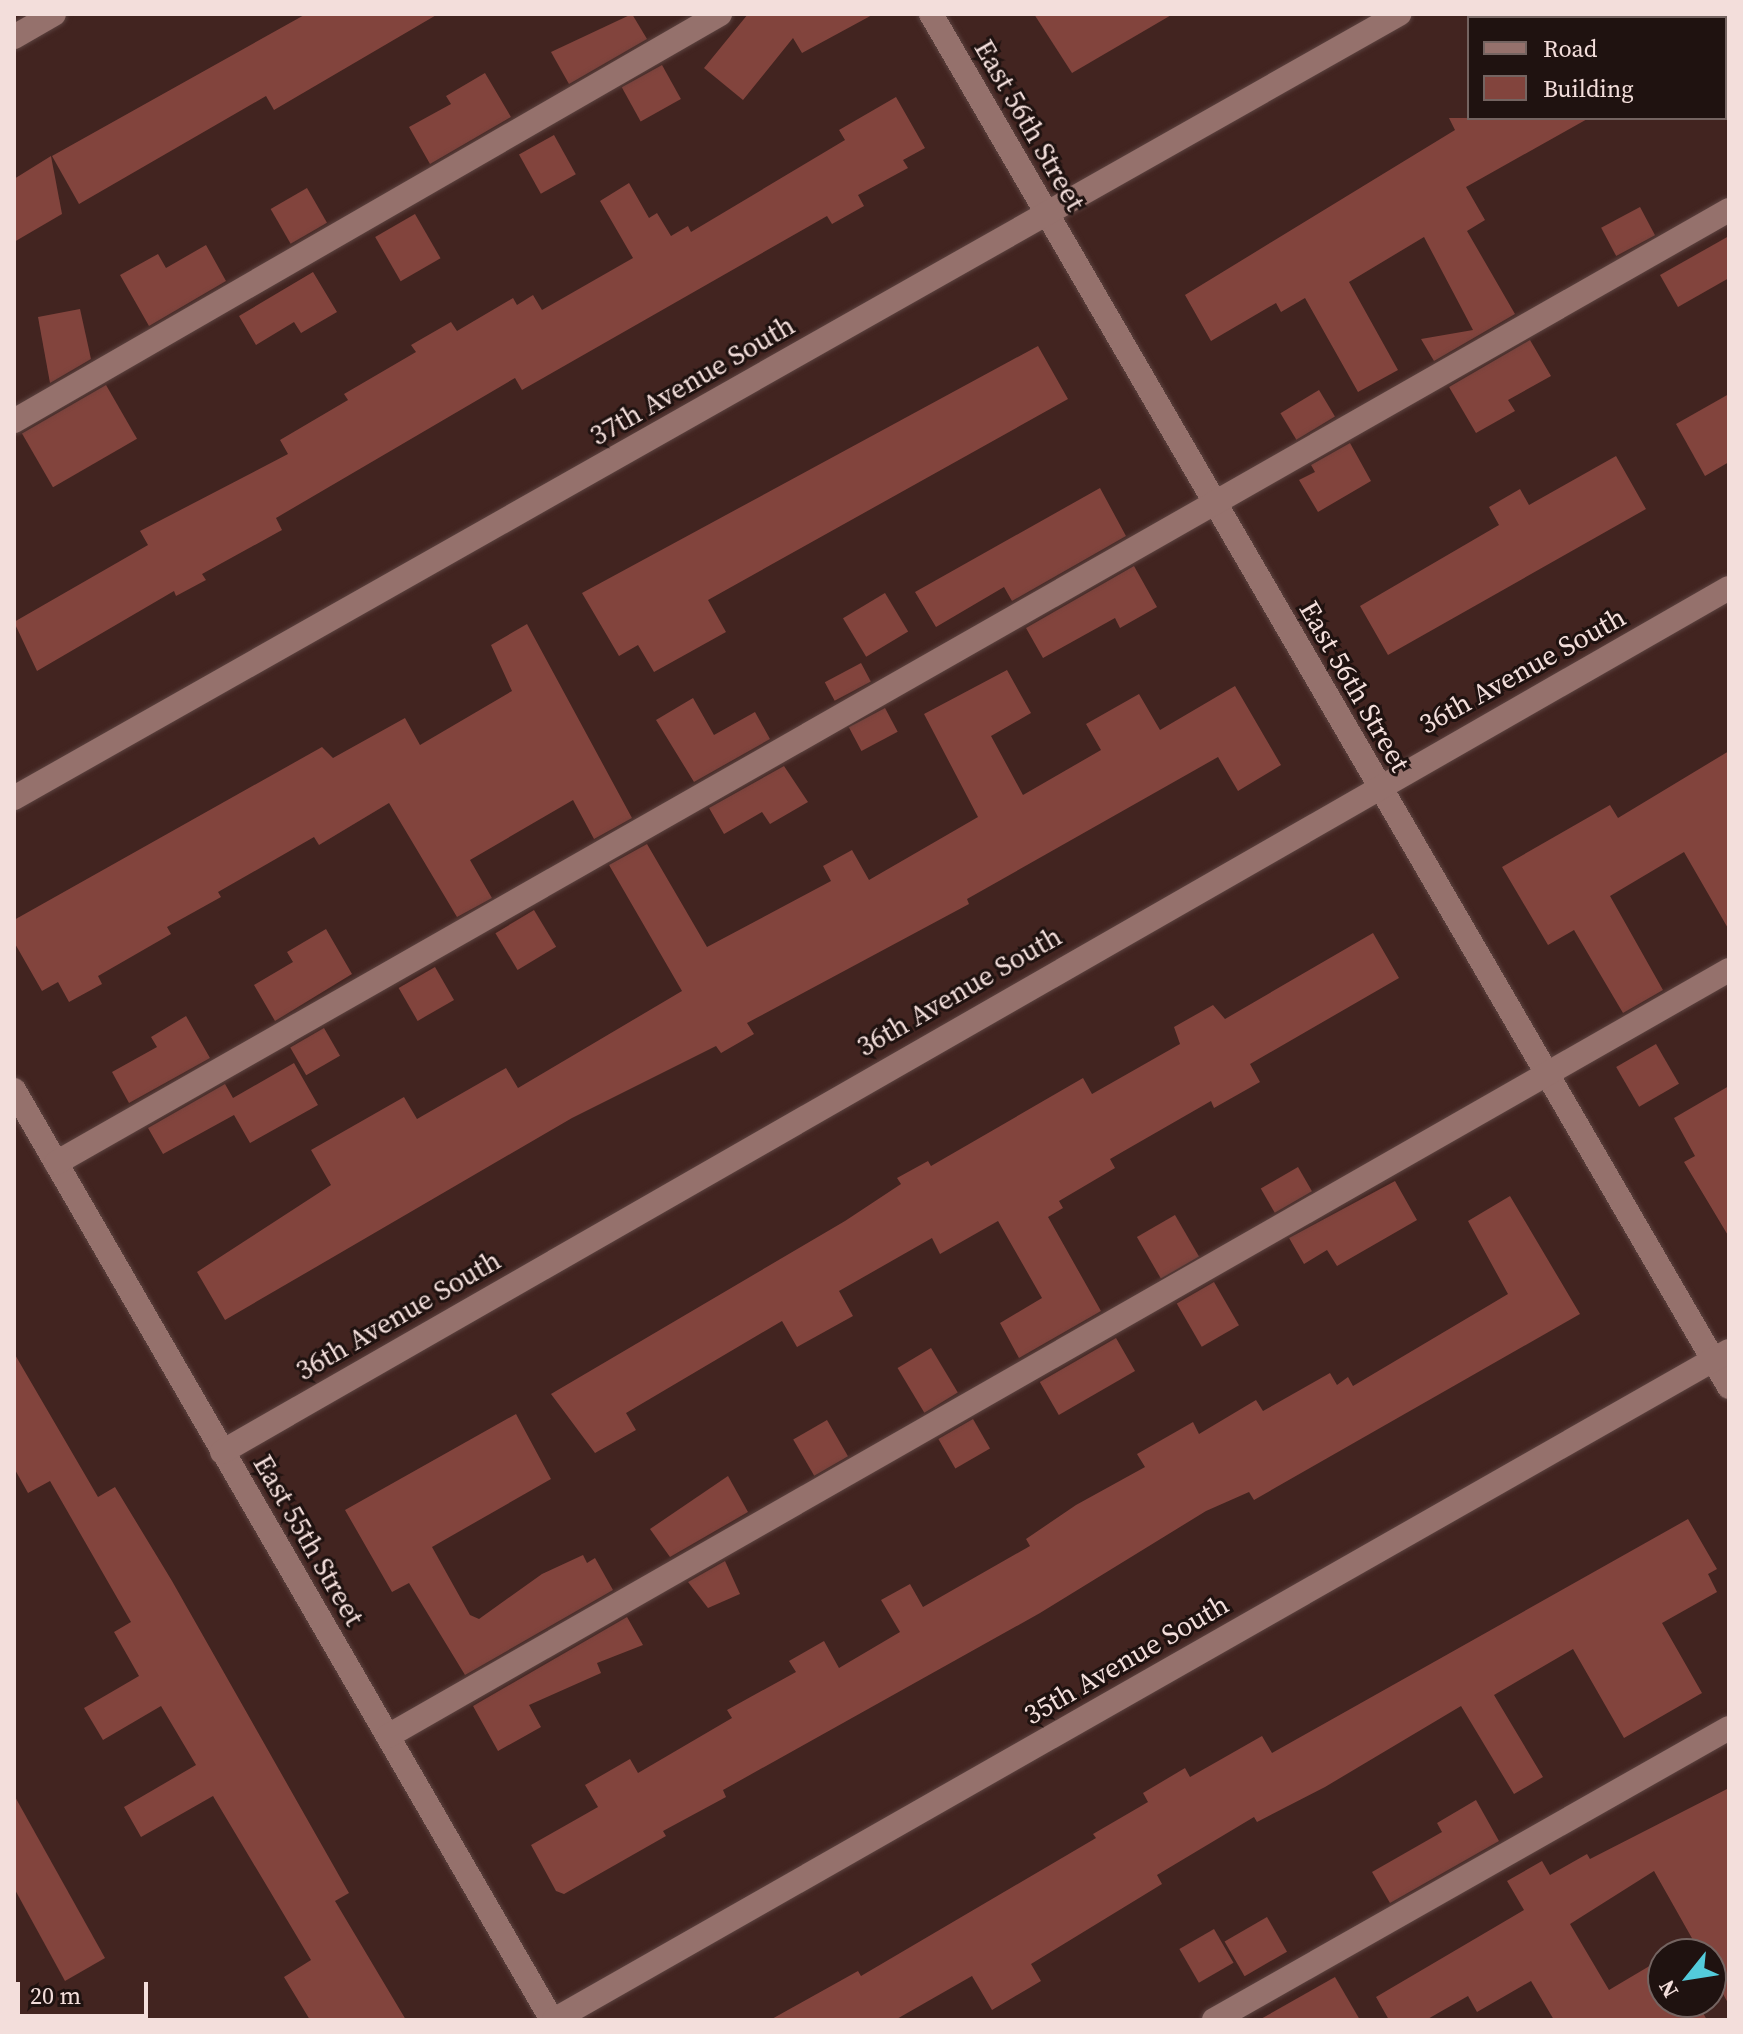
<!DOCTYPE html>
<style>
body{margin:0}
#map{position:relative;width:1743px;height:2034px;overflow:hidden;background:#422420;font-family:"Source Serif 4",serif}
div>[style]{position:absolute}
.building>*{inset:0;background:#82443d;transform-origin:0 0}
.roads{filter:drop-shadow(0 0 2px #5c4340) drop-shadow(0 0 2px #5c4340)}
.minor>*{height:24px;margin:-12px;padding:0 12px;transform-origin:12px;border-radius:12px;background:#95716c}
span{translate:-50% -50%;white-space:nowrap;text-align:center;line-height:1.15;-webkit-text-stroke:6px #1f1210;paint-order:stroke}
.street-label{font-size:28px;color:#f3dedb}
.frame{position:absolute;inset:0;border:16px solid #f3dedb;pointer-events:none}
.legend{position:absolute;left:1467px;top:16px;width:260px;height:104px;box-sizing:border-box;background:#1f1210;border:2px solid #746461;margin:0;padding:10px 14px;list-style:none;font-size:24px;color:#f3dedb}
.legend li{display:flex;align-items:center;gap:16px;height:40px}
.legend b{width:40px;border:2px solid #746461}
.north{position:absolute;left:1647px;top:1938px;width:80px;height:80px;box-sizing:border-box;background:#1f1210;border:2px solid #746461;border-radius:50%;rotate:240deg;font-size:22px;font-weight:700;line-height:32px;text-align:center;color:#f3dedb}
.north::after{content:'';display:block;margin:auto;width:28px;height:36px;background:#53cbdb;clip-path:polygon(50% 0,100% 100%,50% 72%,0 100%)}
.scale{position:absolute;left:16px;top:1982px;width:132px;height:36px;box-sizing:border-box;border:4px solid #f3dedb;border-top:0;padding-left:10px;font-size:24px;line-height:28px;white-space:nowrap;color:#f3dedb;-webkit-text-stroke:6px #1f1210;paint-order:stroke}
</style>
<div id="map">
<div class="building">
<i style="clip-path:polygon(306px 14px,438px 14px,274px 110px,266px 96px,79px 204px,52px 156px)"></i>
<i style="clip-path:polygon(632px 14px,647px 39px,569px 84px,551px 52px)"></i>
<i style="clip-path:polygon(748px 14px,874px 14px,802px 53px,793px 38px,743px 100px,704px 68px)"></i>
<i style="clip-path:polygon(1034px 14px,1173px 14px,1072px 73px)"></i>
<i style="left:662px;top:65px;width:39px;height:46px;rotate:61deg"></i>
<i style="clip-path:polygon(485px 73px,511px 117px,430px 164px,409px 127px,451px 104px,446px 96px)"></i>
<i style="clip-path:polygon(896px 97px,925px 148px,903px 160px,908px 168px,858px 195px,864px 206px,832px 224px,827px 216px,522px 390px,515px 378px,276px 518px,282px 530px,202px 574px,206px 580px,176px 596px,174px 591px,37px 671px,14px 622px,148px 545px,140px 531px,288px 454px,280px 440px,348px 400px,344px 394px,416px 352px,411px 345px,451px 322px,457px 331px,513px 298px,517px 305px,533px 295px,542px 310px,633px 258px,600px 201px,629px 183px,649px 218px,657px 213px,671px 236px,688px 226px,691px 232px,845px 140px,839px 130px)"></i>
<i style="clip-path:polygon(1449px 118px,1589px 118px,1466px 187px,1485px 220px,1467px 231px,1515px 314px,1434px 361px,1421px 339px,1473px 330px,1424px 237px,1349px 282px,1398px 370px,1358px 392px,1305px 298px,1281px 312px,1276px 303px,1211px 341px,1185px 295px,1455px 130px)"></i>
<i style="left:554px;top:135px;width:45px;height:40px;rotate:61deg"></i>
<i style="clip-path:polygon(51px 156px,62px 214px,14px 242px,14px 179px)"></i>
<i style="left:307px;top:188px;width:40px;height:42px;rotate:60deg"></i>
<i style="left:1640px;top:207px;width:32px;height:44px;rotate:62deg"></i>
<i style="left:415px;top:214px;width:51px;height:46px;rotate:60deg"></i>
<i style="clip-path:polygon(1729px 236px,1729px 278px,1678px 307px,1660px 275px)"></i>
<i style="clip-path:polygon(206px 245px,226px 281px,149px 326px,120px 275px,158px 254px,166px 268px)"></i>
<i style="clip-path:polygon(313px 272px,337px 312px,301px 333px,294px 322px,256px 345px,239px 316px)"></i>
<i style="clip-path:polygon(80px 309px,91px 359px,50px 383px,38px 317px)"></i>
<i style="clip-path:polygon(1530px 340px,1551px 376px,1508px 400px,1515px 411px,1476px 433px,1449px 387px)"></i>
<i style="clip-path:polygon(1038px 346px,1068px 399px,708px 600px,726px 632px,654px 672px,638px 645px,619px 656px,582px 593px)"></i>
<i style="left:106px;top:385px;width:62px;height:97px;rotate:60deg"></i>
<i style="left:1319px;top:390px;width:31px;height:45px;rotate:59deg"></i>
<i style="clip-path:polygon(1729px 394px,1729px 462px,1705px 476px,1676px 424px)"></i>
<i style="clip-path:polygon(1350px 443px,1371px 481px,1318px 512px,1299px 480px,1315px 472px,1311px 465px)"></i>
<i style="clip-path:polygon(1616px 456px,1646px 509px,1388px 655px,1360px 606px,1499px 525px,1489px 507px,1520px 489px,1529px 505px)"></i>
<i style="clip-path:polygon(1100px 488px,1126px 536px,1012px 601px,1004px 587px,936px 627px,915px 592px)"></i>
<i style="clip-path:polygon(1134px 566px,1157px 607px,1120px 628px,1115px 618px,1043px 658px,1026px 628px)"></i>
<i style="left:885px;top:593px;width:45px;height:49px;rotate:59deg"></i>
<i style="clip-path:polygon(527px 624px,632px 818px,594px 839px,573px 800px,470px 860px,492px 898px,457px 917px,389px 803px,319px 845px,314px 837px,218px 892px,221px 897px,167px 927px,171px 934px,98px 976px,102px 984px,69px 1002px,58px 982px,42px 991px,14px 942px,14px 920px,322px 747px,333px 758px,405px 718px,420px 745px,512px 691px,491px 645px)"></i>
<i style="left:861px;top:663px;width:21px;height:41px;rotate:62deg"></i>
<i style="clip-path:polygon(1007px 670px,1031px 713px,991px 736px,1023px 795px,1101px 750px,1086px 724px,1139px 694px,1160px 730px,1235px 686px,1281px 765px,1238px 791px,1218px 757px,967px 899px,969px 904px,747px 1023px,754px 1034px,721px 1053px,716px 1046px,572px 1118px,225px 1320px,197px 1272px,331px 1185px,311px 1150px,404px 1097px,417px 1119px,506px 1068px,518px 1088px,682px 991px,609px 865px,647px 844px,707px 947px,831px 881px,823px 866px,852px 850px,869px 880px,978px 817px,924px 714px)"></i>
<i style="clip-path:polygon(693px 698px,714px 735px,755px 712px,770px 739px,694px 782px,656px 720px)"></i>
<i style="left:885px;top:708px;width:27px;height:41px;rotate:62deg"></i>
<i style="clip-path:polygon(1729px 751px,1729px 930px,1684px 852px,1610px 896px,1663px 990px,1623px 1013px,1574px 930px,1548px 945px,1502px 867px,1610px 805px,1618px 818px)"></i>
<i style="clip-path:polygon(784px 766px,808px 802px,770px 824px,762px 812px,724px 834px,709px 808px)"></i>
<i style="left:534px;top:910px;width:43px;height:45px;rotate:59deg"></i>
<i style="clip-path:polygon(326px 929px,352px 974px,275px 1021px,254px 985px,293px 962px,287px 952px)"></i>
<i style="clip-path:polygon(1373px 933px,1399px 978px,1250px 1064px,1260px 1082px,1214px 1108px,1211px 1101px,1110px 1159px,1115px 1168px,1059px 1201px,1063px 1208px,1048px 1217px,1101px 1311px,1019px 1358px,1000px 1323px,1042px 1298px,998px 1221px,940px 1254px,932px 1238px,839px 1291px,853px 1316px,797px 1347px,782px 1321px,626px 1413px,636px 1430px,595px 1453px,551px 1394px,845px 1221px,901px 1184px,897px 1178px,928px 1161px,931px 1166px,1083px 1078px,1092px 1094px,1180px 1044px,1174px 1027px,1213px 1005px,1225px 1019px)"></i>
<i style="left:435px;top:967px;width:38px;height:42px;rotate:60deg"></i>
<i style="clip-path:polygon(186px 1016px,210px 1058px,129px 1103px,112px 1072px,157px 1047px,151px 1037px)"></i>
<i style="left:324px;top:1028px;width:32px;height:39px;rotate:60deg"></i>
<i style="left:1656px;top:1044px;width:46px;height:46px;rotate:60deg"></i>
<i style="clip-path:polygon(294px 1063px,318px 1105px,250px 1143px,234px 1115px,163px 1154px,148px 1128px,225px 1084px,233px 1098px)"></i>
<i style="clip-path:polygon(1729px 1086px,1729px 1237px,1684px 1162px,1695px 1156px,1674px 1118px)"></i>
<i style="left:1298px;top:1167px;width:28px;height:43px;rotate:60deg"></i>
<i style="clip-path:polygon(1395px 1181px,1417px 1220px,1337px 1266px,1327px 1250px,1304px 1264px,1289px 1238px)"></i>
<i style="clip-path:polygon(1510px 1196px,1580px 1314px,1254px 1500px,1249px 1492px,1206px 1511px,1040px 1613px,723px 1790px,726px 1797px,663px 1831px,666px 1836px,564px 1894px,556px 1891px,531px 1845px,598px 1807px,585px 1785px,630px 1759px,638px 1773px,732px 1718px,727px 1710px,796px 1672px,789px 1661px,824px 1641px,839px 1668px,900px 1632px,881px 1600px,910px 1584px,923px 1607px,1030px 1546px,1026px 1539px,1076px 1505px,1145px 1467px,1137px 1454px,1193px 1422px,1199px 1434px,1256px 1400px,1263px 1411px,1330px 1373px,1337px 1385px,1348px 1377px,1353px 1386px,1508px 1294px,1468px 1221px)"></i>
<i style="left:1175px;top:1215px;width:48px;height:44px;rotate:60deg"></i>
<i style="left:1214px;top:1282px;width:50px;height:43px;rotate:60deg"></i>
<i style="left:1116px;top:1338px;width:38px;height:88px;rotate:60deg"></i>
<i style="left:931px;top:1348px;width:52px;height:39px;rotate:59deg"></i>
<i style="clip-path:polygon(14px 1353px,98px 1497px,115px 1487px,172px 1581px,349px 1893px,335px 1901px,406px 2020px,310px 2020px,284px 1977px,311px 1960px,213px 1796px,141px 1837px,124px 1807px,196px 1765px,161px 1706px,103px 1740px,84px 1708px,139px 1676px,114px 1632px,131px 1622px,50px 1481px,28px 1493px,14px 1468px)"></i>
<i style="clip-path:polygon(516px 1414px,551px 1479px,432px 1547px,470px 1615px,479px 1619px,542px 1574px,583px 1555px,587px 1563px,595px 1558px,613px 1590px,465px 1675px,409px 1583px,392px 1592px,345px 1510px)"></i>
<i style="left:973px;top:1419px;width:34px;height:40px;rotate:60deg"></i>
<i style="left:827px;top:1420px;width:42px;height:39px;rotate:60deg"></i>
<i style="clip-path:polygon(728px 1476px,748px 1512px,670px 1557px,650px 1529px)"></i>
<i style="clip-path:polygon(1688px 1519px,1717px 1569px,1708px 1574px,1717px 1592px,1662px 1623px,1702px 1693px,1624px 1738px,1573px 1649px,1494px 1695px,1543px 1777px,1514px 1794px,1461px 1706px,1325px 1787px,1257px 1822px,1254px 1817px,1157px 1875px,1162px 1884px,1031px 1964px,1041px 1981px,992px 2010px,972px 1976px,895px 2020px,770px 2020px,858px 1971px,861px 1976px,1096px 1838px,1093px 1834px,1148px 1802px,1143px 1793px,1185px 1768px,1190px 1777px,1262px 1736px,1272px 1753px)"></i>
<i style="clip-path:polygon(725px 1561px,740px 1594px,708px 1608px,688px 1582px)"></i>
<i style="clip-path:polygon(627px 1617px,643px 1645px,597px 1663px,601px 1673px,529px 1705px,541px 1727px,498px 1751px,473px 1706px)"></i>
<i style="clip-path:polygon(1729px 1788px,1729px 2005px,1722px 1992px,1711px 1999px,1711px 1954px,1670px 1954px,1693px 1940px,1654px 1871px,1570px 1924px,1609px 1990px,1663px 1958px,1663px 2002px,1705px 2002px,1699px 2006px,1707px 2020px,1554px 2020px,1531px 1981px,1477px 2012px,1468px 1996px,1426px 2020px,1389px 2020px,1376px 1997px,1524px 1910px,1507px 1881px,1542px 1861px,1550px 1875px,1587px 1854px,1590px 1859px)"></i>
<i style="clip-path:polygon(14px 1795px,105px 1958px,65px 1981px,14px 1888px)"></i>
<i style="clip-path:polygon(1476px 1800px,1499px 1841px,1390px 1903px,1372px 1872px,1442px 1832px,1437px 1823px)"></i>
<i style="left:1267px;top:1917px;width:40px;height:49px;rotate:60deg"></i>
<i style="left:1214px;top:1929px;width:39px;height:40px;rotate:60deg"></i>
<i style="clip-path:polygon(1335px 1977px,1360px 2020px,1259px 2020px)"></i>
</div>
<div class="roads">
<div class="minor">
<i style="left:931px;top:14px;width:1588px;rotate:59.83deg"></i>
<i style="left:14px;top:37px;width:46px;rotate:-29.9deg"></i>
<i style="left:14px;top:421px;width:815px;rotate:-29.96deg"></i>
<i style="left:14px;top:798px;width:1592px;rotate:-29.51deg"></i>
<i style="left:14px;top:1090px;width:1074px;rotate:59.95deg"></i>
<i style="left:56px;top:1163px;width:1925px;rotate:-29.67deg"></i>
<i style="left:222px;top:1452px;width:1737px;rotate:-29.83deg"></i>
<i style="left:388px;top:1736px;width:1544px;rotate:-29.74deg"></i>
<i style="left:554px;top:2020px;width:1352px;rotate:-29.66deg"></i>
<i style="left:1214px;top:2020px;width:592px;rotate:-29.55deg"></i>
</div>
</div>
<div class="street-label">
<span style="left:1030px;top:125px;rotate:60deg">East 56th Street</span>
<span style="left:692px;top:380px;rotate:-30deg">37th Avenue South</span>
<span style="left:1522px;top:670px;rotate:-29deg">36th Avenue South</span>
<span style="left:1355px;top:686px;rotate:60deg">East 56th Street</span>
<span style="left:959px;top:991px;rotate:-30deg">36th Avenue South</span>
<span style="left:398px;top:1315px;rotate:-30deg">36th Avenue South</span>
<span style="left:309px;top:1540px;rotate:60deg">East 55th Street</span>
<span style="left:1126px;top:1659px;rotate:-30deg">35th Avenue South</span>
</div>
<div class="frame"></div>
<ul class="legend">
<li><b style="height:10px;background:#95716c"></b>Road</li>
<li><b style="height:22px;background:#82443d"></b>Building</li>
</ul>
<div class="north">N</div>
<div class="scale">20 m</div>
</div>
